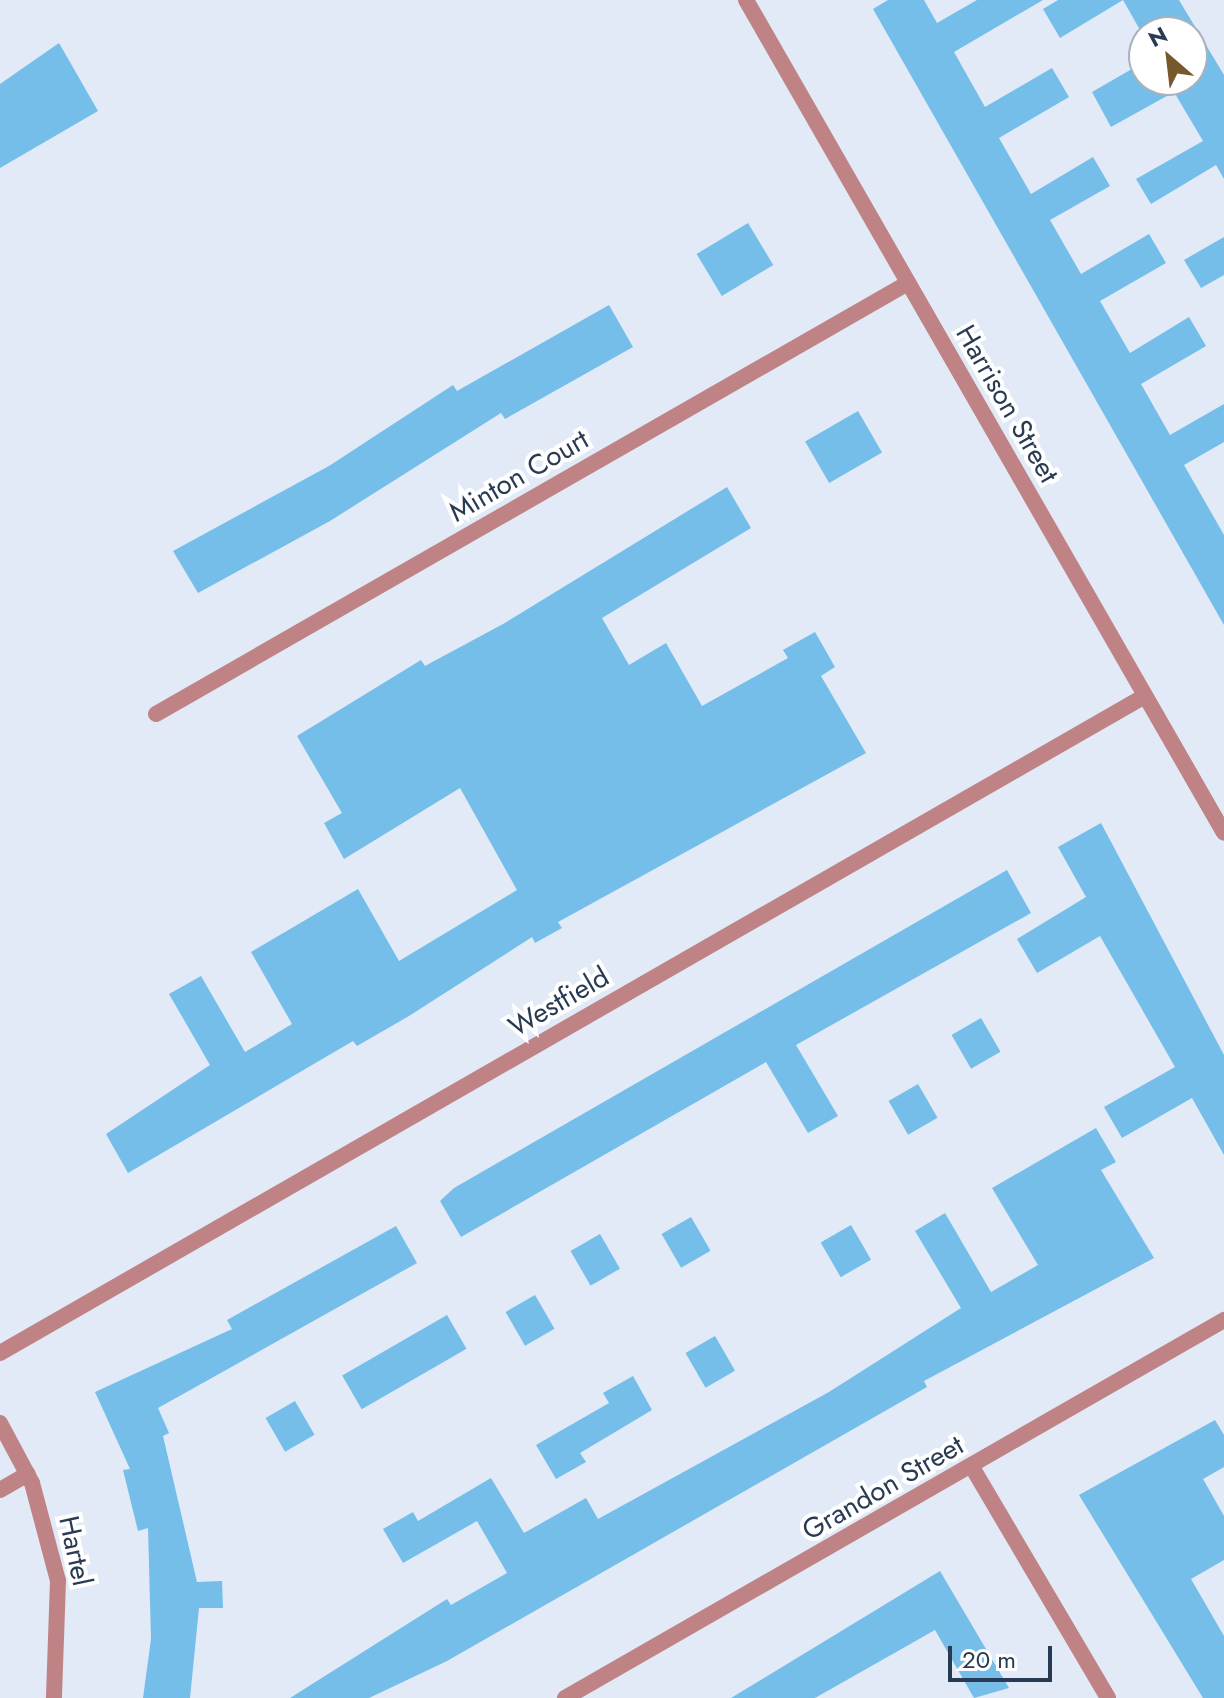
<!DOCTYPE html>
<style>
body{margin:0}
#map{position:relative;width:1224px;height:1698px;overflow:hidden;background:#e1eaf6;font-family:Jost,sans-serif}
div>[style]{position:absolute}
.building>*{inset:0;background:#74bee9;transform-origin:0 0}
.minor>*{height:16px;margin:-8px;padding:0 8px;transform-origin:8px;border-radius:8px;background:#bf8386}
span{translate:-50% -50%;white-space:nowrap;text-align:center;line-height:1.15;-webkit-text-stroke:8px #fff;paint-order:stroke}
.street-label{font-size:28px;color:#293b53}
.north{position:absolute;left:1128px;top:16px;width:80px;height:80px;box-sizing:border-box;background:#fff;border:2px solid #a9b1ba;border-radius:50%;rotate:332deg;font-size:22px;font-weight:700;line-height:32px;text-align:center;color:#293b53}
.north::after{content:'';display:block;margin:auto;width:28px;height:36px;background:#76582c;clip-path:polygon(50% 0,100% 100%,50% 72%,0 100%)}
.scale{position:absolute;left:948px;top:1646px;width:104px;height:36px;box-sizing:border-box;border:4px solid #293b53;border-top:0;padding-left:10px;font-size:24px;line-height:28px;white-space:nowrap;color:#293b53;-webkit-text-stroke:6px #fff;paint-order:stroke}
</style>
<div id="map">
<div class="building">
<i style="clip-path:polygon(888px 0,924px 0,937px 23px,977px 0,1043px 0,954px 52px,985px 107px,1052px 68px,1069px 97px,999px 138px,1031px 194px,1093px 157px,1110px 186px,1050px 220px,1081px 274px,1149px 234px,1166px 263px,1100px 301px,1130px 353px,1189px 317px,1206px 346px,1141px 384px,1170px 435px,1224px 404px,1224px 442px,1184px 465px,1224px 535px,1224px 625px,873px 9px)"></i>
<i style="clip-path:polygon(1058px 0,1179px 0,1224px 75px,1224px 179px,1216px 165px,1151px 204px,1136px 179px,1203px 141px,1174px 92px,1111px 127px,1092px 92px,1144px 62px,1144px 80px,1192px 80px,1192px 32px,1144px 37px,1123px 0,1060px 38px,1043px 9px)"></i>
<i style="clip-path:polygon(59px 43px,98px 111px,0 168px,0 84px)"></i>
<i style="left:748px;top:223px;width:49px;height:60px;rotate:59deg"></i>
<i style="clip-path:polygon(1224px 237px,1224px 275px,1201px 288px,1184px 260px)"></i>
<i style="clip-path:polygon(609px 305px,633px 347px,505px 419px,501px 413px,330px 521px,198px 593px,173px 551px,329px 466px,453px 385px,457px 391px)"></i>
<i style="left:858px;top:411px;width:48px;height:61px;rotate:60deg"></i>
<i style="clip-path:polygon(727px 487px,751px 528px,602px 618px,629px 665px,666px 643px,702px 706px,788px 658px,783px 650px,815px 632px,835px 667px,821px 676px,866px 753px,558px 922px,562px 928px,535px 943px,532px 937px,409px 1016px,357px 1046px,353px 1041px,128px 1173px,106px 1134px,210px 1065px,169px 994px,201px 976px,245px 1052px,292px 1024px,251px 952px,358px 889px,399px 961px,517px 890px,460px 788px,344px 859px,324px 823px,342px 813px,297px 736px,421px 660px,425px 666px,503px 624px)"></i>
<i style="clip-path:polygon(1101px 823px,1224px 1055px,1224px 1155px,1192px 1098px,1122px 1138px,1104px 1107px,1175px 1067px,1100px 936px,1037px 973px,1017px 939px,1086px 897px,1058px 847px)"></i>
<i style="clip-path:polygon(1007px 870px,1031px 913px,796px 1045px,838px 1116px,808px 1133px,766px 1062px,461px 1237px,440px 1201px,454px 1188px)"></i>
<i style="left:981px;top:1018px;width:39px;height:34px;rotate:60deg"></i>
<i style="left:918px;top:1084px;width:39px;height:34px;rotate:60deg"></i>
<i style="clip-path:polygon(1096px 1128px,1116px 1162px,1101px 1170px,1154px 1258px,924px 1381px,927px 1387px,447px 1661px,369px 1698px,290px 1698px,447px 1599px,451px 1605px,507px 1573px,477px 1521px,403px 1563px,383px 1529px,413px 1512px,418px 1521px,491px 1478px,524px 1533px,586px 1498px,598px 1519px,829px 1392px,961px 1308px,915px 1231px,945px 1213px,991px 1292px,1038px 1265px,992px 1188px)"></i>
<i style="left:691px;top:1217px;width:39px;height:34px;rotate:60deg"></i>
<i style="left:851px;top:1225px;width:40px;height:35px;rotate:60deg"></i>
<i style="clip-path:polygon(396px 1226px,417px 1263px,158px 1408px,169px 1433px,163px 1436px,197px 1582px,222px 1581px,223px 1608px,199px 1608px,190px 1698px,143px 1698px,151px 1639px,148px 1528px,138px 1531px,123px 1470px,130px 1469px,95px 1392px,232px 1329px,227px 1320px)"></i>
<i style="left:600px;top:1234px;width:40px;height:34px;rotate:60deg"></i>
<i style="left:535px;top:1295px;width:39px;height:34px;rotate:60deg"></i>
<i style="left:447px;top:1315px;width:39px;height:121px;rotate:60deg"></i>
<i style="left:715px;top:1336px;width:40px;height:34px;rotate:60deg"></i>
<i style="clip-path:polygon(633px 1376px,652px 1410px,580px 1453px,586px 1462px,556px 1479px,536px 1445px,609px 1403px,603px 1393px)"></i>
<i style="left:295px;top:1401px;width:39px;height:34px;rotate:60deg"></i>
<i style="clip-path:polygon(1215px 1420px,1224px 1435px,1224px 1467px,1203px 1479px,1224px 1516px,1224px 1560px,1191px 1579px,1224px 1636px,1224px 1698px,1203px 1698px,1079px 1495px)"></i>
<i style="clip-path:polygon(940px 1571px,1009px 1688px,974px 1698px,935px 1630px,815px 1698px,731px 1698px)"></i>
</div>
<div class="minor">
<i style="left:746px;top:0;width:960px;rotate:60.15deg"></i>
<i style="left:156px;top:714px;width:867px;rotate:-29.82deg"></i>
<i style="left:0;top:1353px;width:1320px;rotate:-29.85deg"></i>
<i style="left:0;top:1423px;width:68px;rotate:61.9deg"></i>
<i style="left:32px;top:1483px;width:101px;rotate:75.1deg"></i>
<i style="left:58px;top:1581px;width:117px;rotate:92deg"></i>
<i style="left:972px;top:1467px;width:268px;rotate:59.5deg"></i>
<i style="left:0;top:1490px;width:32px;rotate:-30deg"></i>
<i style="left:565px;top:1698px;width:760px;rotate:-29.84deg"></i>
</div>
<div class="street-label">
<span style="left:1007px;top:404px;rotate:60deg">Harrison Street</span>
<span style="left:519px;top:476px;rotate:-30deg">Minton Court</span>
<span style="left:559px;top:1002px;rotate:-30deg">Westfield</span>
<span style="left:883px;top:1488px;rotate:-30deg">Grandon Street</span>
<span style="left:75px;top:1551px;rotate:78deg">Hartel</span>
</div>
<div class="north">N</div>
<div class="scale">20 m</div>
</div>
